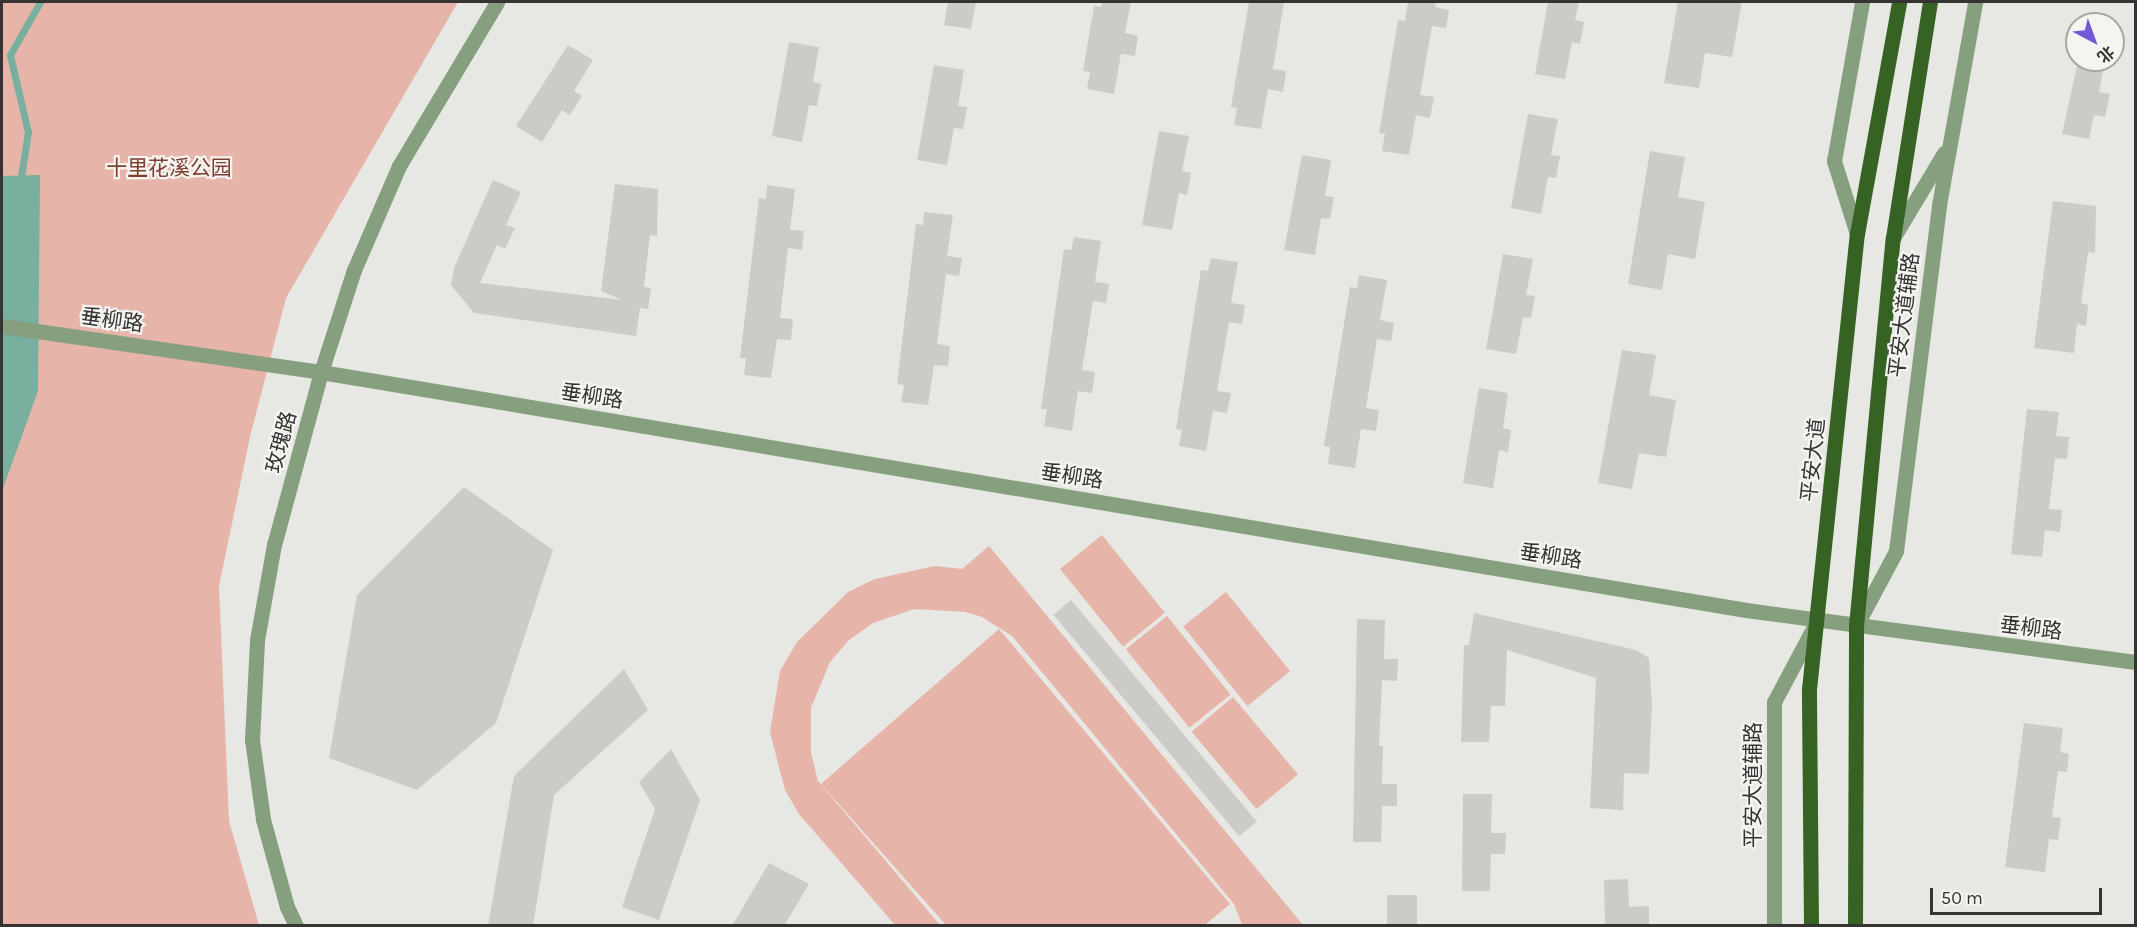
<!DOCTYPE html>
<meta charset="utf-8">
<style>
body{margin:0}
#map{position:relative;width:2137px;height:927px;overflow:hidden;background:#e7e7e3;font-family:Karla,"Noto Sans SC",sans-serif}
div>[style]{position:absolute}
.green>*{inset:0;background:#e7b4a9;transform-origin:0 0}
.water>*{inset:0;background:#79af9e}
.stream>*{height:7px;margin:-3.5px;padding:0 3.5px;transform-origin:3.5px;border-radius:3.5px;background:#79af9e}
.building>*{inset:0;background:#cdcbc8;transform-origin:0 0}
.tertiary>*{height:15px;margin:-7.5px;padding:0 7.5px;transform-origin:7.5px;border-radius:7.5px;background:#869f7e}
.primary>*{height:15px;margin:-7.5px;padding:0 7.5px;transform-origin:7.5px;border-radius:7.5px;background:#366224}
span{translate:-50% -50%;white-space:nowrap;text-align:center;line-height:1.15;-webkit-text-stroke:4.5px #f4f4f1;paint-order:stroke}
.park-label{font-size:21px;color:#7e3e30}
.street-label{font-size:21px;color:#353433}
.frame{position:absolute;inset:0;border:3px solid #353433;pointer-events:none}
.north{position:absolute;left:2065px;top:12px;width:60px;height:60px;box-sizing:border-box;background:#f4f4f1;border:2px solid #a8a7a5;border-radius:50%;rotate:139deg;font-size:16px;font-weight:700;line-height:24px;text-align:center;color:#353433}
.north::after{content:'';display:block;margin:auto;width:21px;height:27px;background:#735ad4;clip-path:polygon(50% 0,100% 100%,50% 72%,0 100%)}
.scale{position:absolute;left:1930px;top:888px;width:172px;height:27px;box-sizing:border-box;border:3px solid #353433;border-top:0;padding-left:8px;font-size:18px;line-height:21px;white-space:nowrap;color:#353433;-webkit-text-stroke:4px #f4f4f1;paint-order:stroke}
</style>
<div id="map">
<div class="green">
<i style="clip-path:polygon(2px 2px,458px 2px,286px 298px,250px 437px,219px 586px,229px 821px,259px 925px,2px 926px)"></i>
<i style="left:1102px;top:535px;width:100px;height:54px;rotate:51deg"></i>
<i style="clip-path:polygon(989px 546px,1303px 925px,1242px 925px,1234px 904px,1012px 636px,982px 617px,966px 612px,914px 609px,873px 623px,849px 640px,830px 662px,811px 708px,811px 753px,818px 781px,940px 925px,895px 925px,799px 814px,785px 790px,770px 732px,780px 671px,797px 642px,848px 592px,875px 579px,935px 566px,962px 569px)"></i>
<i style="left:1226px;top:592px;width:102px;height:55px;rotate:51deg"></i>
<i style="left:1167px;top:616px;width:101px;height:53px;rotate:51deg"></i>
<i style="clip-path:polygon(999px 629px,1230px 904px,1205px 925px,946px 925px,821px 784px)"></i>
<i style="left:1233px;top:697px;width:101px;height:54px;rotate:50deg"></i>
</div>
<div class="water">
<i style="clip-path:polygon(40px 175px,38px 391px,2px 491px,2px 176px)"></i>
</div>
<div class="stream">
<i style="left:20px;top:183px;width:52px;rotate:-81.1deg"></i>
<i style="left:28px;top:132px;width:79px;rotate:-103.2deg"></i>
<i style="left:10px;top:55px;width:61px;rotate:-60.5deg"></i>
</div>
<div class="building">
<i style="clip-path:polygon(948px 2px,976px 2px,971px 29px,944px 25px)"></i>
<i style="clip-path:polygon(1102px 2px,1131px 2px,1125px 33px,1138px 36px,1135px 56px,1121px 54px,1114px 94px,1087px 89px,1090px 72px,1083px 71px,1094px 6px,1101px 7px)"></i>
<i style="clip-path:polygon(1249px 2px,1284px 2px,1273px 69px,1286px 71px,1283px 92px,1268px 89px,1261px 129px,1234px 125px,1237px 108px,1231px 107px)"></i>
<i style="clip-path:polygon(1408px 2px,1436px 2px,1435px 7px,1449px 10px,1446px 28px,1432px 26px,1420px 95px,1434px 97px,1430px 118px,1416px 115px,1409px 155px,1382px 151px,1385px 134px,1379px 133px,1398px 20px,1405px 21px)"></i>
<i style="clip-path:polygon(1548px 2px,1579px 2px,1575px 20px,1584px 22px,1580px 44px,1572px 42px,1565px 79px,1535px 74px)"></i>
<i style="clip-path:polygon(1678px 2px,1742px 2px,1732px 57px,1705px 53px,1699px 88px,1664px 83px)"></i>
<i style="clip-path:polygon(789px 42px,819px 47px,813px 82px,821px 84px,817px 106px,809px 105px,802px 142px,772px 136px)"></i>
<i style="clip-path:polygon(568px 45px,593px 60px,574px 91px,582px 96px,570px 115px,562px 110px,542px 142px,516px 126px)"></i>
<i style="clip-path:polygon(934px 65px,964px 70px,958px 106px,967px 107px,963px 129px,954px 128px,947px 165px,917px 160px)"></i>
<i style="clip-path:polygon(2077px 66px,2103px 71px,2099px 92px,2110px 94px,2105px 117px,2094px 115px,2089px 139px,2062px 134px)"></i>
<i style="clip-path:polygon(1528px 114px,1558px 119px,1551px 155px,1560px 156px,1556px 178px,1548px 177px,1541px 214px,1511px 208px)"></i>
<i style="clip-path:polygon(1159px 131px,1189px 136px,1182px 171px,1191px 173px,1187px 195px,1179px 193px,1172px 230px,1142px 225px)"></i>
<i style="clip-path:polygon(1650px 151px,1685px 157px,1678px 197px,1705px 202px,1695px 259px,1668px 254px,1662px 290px,1628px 284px)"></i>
<i style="clip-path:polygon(1302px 155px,1331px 160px,1325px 196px,1334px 197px,1330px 219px,1321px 218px,1315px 255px,1284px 250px)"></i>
<i style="clip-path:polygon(493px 180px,521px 192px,506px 225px,515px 228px,505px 249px,497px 245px,480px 283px,622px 300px,601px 291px,615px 184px,658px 189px,657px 236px,650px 235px,644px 287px,651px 288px,648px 309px,640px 308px,636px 336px,474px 313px,451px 285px,454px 268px)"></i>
<i style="clip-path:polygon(767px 185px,795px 189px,790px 230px,804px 231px,802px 250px,788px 248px,780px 318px,793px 319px,791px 340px,777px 339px,771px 378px,744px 375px,746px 358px,740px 358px,759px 198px,766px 199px)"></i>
<i style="clip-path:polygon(2053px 201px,2096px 206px,2095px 253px,2088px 252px,2081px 303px,2088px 305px,2086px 326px,2077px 324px,2074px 353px,2034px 348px)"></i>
<i style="clip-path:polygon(924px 212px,953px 215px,947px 256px,962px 258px,959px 276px,946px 274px,937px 344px,950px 346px,948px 366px,934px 365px,928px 405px,901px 402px,904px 385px,897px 384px,916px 224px,923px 225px)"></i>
<i style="clip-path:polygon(1074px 237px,1101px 241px,1095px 282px,1109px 284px,1106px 303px,1093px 301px,1082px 370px,1095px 372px,1092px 393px,1078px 391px,1072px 431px,1044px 426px,1047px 409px,1041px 409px,1064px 249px,1071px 250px)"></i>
<i style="clip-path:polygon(1503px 254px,1533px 259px,1526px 295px,1535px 296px,1531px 318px,1523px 317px,1516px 354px,1486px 349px)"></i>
<i style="clip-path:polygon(1211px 258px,1238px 262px,1231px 303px,1245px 305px,1242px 324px,1229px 322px,1217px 391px,1231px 393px,1227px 413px,1213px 411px,1206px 451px,1179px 446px,1182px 430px,1176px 429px,1201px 270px,1208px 271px)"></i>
<i style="clip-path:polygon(1359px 275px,1387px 280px,1380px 320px,1394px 323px,1391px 341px,1377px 339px,1366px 408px,1379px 410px,1376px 431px,1361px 429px,1355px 468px,1328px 464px,1330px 447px,1324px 446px,1350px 287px,1357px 288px)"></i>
<i style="clip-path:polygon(1622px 350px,1656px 355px,1649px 395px,1676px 400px,1666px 457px,1639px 453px,1632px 489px,1598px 483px)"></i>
<i style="clip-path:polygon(1479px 388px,1508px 393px,1503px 428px,1511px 430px,1508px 452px,1499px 450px,1493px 488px,1463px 483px)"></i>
<i style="clip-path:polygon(2027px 409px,2059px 412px,2056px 436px,2069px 437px,2067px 459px,2055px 458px,2049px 509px,2062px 510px,2060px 532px,2045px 530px,2042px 557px,2011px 554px)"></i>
<i style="clip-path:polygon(464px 487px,553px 550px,496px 723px,417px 790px,329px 758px,357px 595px)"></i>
<i style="left:1071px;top:600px;width:289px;height:23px;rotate:50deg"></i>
<i style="clip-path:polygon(1474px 613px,1636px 650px,1649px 658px,1652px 705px,1649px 774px,1624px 773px,1623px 810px,1590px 808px,1596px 678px,1507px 650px,1505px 706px,1491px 706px,1489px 742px,1461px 742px,1464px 645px,1469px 645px)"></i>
<i style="clip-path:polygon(1357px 619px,1385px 620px,1384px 659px,1398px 659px,1397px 681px,1382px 680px,1379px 746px,1383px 746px,1382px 784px,1397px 784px,1397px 806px,1382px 806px,1381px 842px,1353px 842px)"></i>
<i style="clip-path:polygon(624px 669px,648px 710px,554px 795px,533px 926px,488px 926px,514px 776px)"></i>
<i style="clip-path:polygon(2024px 723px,2063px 728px,2060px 752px,2069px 754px,2067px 772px,2058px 771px,2052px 817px,2061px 818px,2058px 840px,2049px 839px,2045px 872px,2005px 867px)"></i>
<i style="clip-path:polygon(671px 749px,700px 800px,659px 920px,622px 907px,655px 809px,639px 782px)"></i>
<i style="clip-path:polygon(1463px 794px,1492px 794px,1491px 833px,1506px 833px,1505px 854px,1491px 854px,1490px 891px,1462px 891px)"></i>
<i style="clip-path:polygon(769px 863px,809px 884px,784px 926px,732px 926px)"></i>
<i style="clip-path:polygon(1628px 879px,1629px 907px,1649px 906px,1649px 926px,1605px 926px,1604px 880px)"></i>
<i style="left:1387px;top:895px;width:30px;height:31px"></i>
</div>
<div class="tertiary">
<i style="left:1857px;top:234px;width:77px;rotate:-107.5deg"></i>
<i style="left:1834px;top:161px;width:161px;rotate:-80deg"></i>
<i style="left:1893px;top:238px;width:99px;rotate:-59deg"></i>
<i style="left:2px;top:326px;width:322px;rotate:8.2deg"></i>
<i style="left:321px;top:372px;width:1445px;rotate:9.48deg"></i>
<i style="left:1746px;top:610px;width:393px;rotate:7.6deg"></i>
<i style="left:1856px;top:626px;width:85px;rotate:-61.9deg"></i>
<i style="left:1896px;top:551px;width:349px;rotate:-82.9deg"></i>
<i style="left:1939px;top:205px;width:206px;rotate:-79.9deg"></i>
<i style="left:296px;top:926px;width:21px;rotate:-115deg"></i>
<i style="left:287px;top:907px;width:91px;rotate:-105.3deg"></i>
<i style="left:263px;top:819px;width:80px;rotate:-97.9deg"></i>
<i style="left:252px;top:740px;width:100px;rotate:-87.1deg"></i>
<i style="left:257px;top:640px;width:97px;rotate:-79.9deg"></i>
<i style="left:274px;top:545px;width:179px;rotate:-74.8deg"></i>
<i style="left:321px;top:372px;width:107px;rotate:-72.1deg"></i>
<i style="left:354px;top:270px;width:113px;rotate:-66.6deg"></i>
<i style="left:399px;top:166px;width:191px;rotate:-59.1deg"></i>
<i style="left:1774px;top:926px;width:224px;rotate:-90deg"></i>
<i style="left:1774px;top:702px;width:89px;rotate:-62deg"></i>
</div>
<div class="primary">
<i style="left:1811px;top:926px;width:237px;rotate:-90.5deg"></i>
<i style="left:1809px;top:689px;width:458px;rotate:-84deg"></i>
<i style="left:1857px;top:234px;width:236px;rotate:-79.7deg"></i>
<i style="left:1855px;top:926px;width:300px;rotate:-89.8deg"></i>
<i style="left:1856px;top:626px;width:390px;rotate:-84.6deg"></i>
<i style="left:1893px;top:238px;width:239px;rotate:-81.1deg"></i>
</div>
<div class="park-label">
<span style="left:169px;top:168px">十里花溪公园</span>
</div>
<div class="street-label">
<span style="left:1904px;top:315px;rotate:-83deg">平安大道辅路</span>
<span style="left:112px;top:320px;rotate:8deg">垂柳路</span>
<span style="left:592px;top:396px;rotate:9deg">垂柳路</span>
<span style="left:281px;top:442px;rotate:-75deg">玫瑰路</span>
<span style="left:1813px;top:460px;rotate:-84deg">平安大道</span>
<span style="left:1072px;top:476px;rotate:9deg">垂柳路</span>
<span style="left:1551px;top:556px;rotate:9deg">垂柳路</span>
<span style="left:2031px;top:628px;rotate:7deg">垂柳路</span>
<span style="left:1753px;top:785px;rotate:-90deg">平安大道辅路</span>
</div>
<div class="frame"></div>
<div class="north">北</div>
<div class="scale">50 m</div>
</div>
